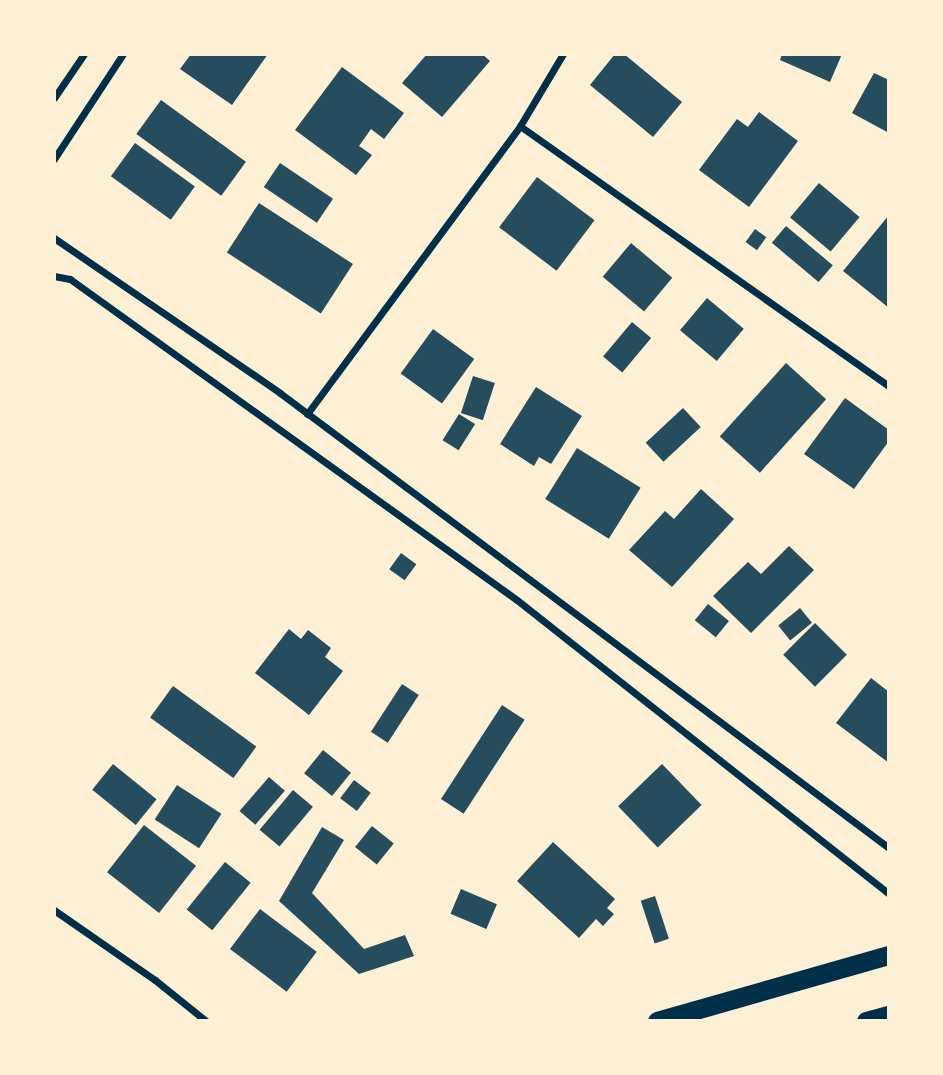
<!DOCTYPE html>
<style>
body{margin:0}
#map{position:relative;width:943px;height:1075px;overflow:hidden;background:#fdf0d5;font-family:"Roboto Serif",serif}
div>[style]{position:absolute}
.building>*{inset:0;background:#264d5e;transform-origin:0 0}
.minor>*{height:7px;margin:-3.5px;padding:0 3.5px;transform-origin:3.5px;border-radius:3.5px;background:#003049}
.trunk>*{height:19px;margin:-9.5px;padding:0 9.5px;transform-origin:9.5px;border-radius:9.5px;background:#003049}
span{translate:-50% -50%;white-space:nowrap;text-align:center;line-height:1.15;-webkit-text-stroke:7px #fdf0d5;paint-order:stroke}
.frame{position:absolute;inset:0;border:56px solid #fdf0d5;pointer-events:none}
</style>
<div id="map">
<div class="building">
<i style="clip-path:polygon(191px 54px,268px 54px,232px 105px,180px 69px)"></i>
<i style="clip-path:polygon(427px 54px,482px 54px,490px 61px,442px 117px,402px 83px)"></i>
<i style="clip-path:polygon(615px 54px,624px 54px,682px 102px,653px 137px,590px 85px)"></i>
<i style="clip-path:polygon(782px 54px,842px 54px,830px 82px,780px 60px)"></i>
<i style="clip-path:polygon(342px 67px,404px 113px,384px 139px,371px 129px,359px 146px,372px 155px,356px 175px,295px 130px)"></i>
<i style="clip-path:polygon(874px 73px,889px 80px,889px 133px,852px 113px)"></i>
<i style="left:161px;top:100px;width:105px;height:42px;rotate:36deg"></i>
<i style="clip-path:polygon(759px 112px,798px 141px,749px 207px,699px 170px,737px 119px,748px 127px)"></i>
<i style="left:135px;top:143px;width:74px;height:41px;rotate:36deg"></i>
<i style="left:280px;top:163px;width:64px;height:29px;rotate:34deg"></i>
<i style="left:537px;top:177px;width:72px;height:63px;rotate:37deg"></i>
<i style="left:819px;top:183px;width:53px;height:45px;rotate:40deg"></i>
<i style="left:259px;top:203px;width:112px;height:59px;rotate:33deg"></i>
<i style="clip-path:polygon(889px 215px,889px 308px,843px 271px)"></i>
<i style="left:786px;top:226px;width:61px;height:22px;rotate:40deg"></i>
<i style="left:755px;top:229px;width:14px;height:16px;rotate:36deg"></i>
<i style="left:631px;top:243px;width:54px;height:44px;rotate:40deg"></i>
<i style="left:707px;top:298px;width:48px;height:42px;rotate:40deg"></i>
<i style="left:632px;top:322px;width:25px;height:45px;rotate:40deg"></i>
<i style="left:433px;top:329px;width:51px;height:55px;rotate:36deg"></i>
<i style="left:786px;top:363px;width:54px;height:99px;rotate:42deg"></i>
<i style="left:473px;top:376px;width:23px;height:39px;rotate:18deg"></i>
<i style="clip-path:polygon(536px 387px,582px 416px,551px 464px,539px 457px,534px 466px,500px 444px)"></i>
<i style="clip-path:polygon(845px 398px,889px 430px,889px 441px,854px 489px,804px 454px)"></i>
<i style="left:683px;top:408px;width:26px;height:51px;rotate:47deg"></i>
<i style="left:459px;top:414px;width:19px;height:31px;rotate:32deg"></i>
<i style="left:577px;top:448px;width:75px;height:60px;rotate:32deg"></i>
<i style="clip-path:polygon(701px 489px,734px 519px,672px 587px,629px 550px,665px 511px,674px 519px)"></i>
<i style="clip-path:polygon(789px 546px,814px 570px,751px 633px,713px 596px,748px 562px,761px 574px)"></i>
<i style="left:401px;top:553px;width:19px;height:20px;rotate:36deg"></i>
<i style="left:708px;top:604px;width:27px;height:21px;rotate:39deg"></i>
<i style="left:800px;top:608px;width:19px;height:28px;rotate:51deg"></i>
<i style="left:815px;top:623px;width:45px;height:45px;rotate:45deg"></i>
<i style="clip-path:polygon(289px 629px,301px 639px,308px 630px,331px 648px,325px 657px,343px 671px,309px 715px,255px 673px)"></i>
<i style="clip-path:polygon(871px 678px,889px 692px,889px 763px,836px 723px)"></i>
<i style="left:402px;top:684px;width:20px;height:57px;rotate:33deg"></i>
<i style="left:173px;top:686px;width:103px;height:39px;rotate:36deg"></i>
<i style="left:502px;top:705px;width:27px;height:112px;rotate:33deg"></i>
<i style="left:323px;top:750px;width:36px;height:30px;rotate:39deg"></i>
<i style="left:113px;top:764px;width:56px;height:33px;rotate:39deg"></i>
<i style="left:662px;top:764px;width:57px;height:61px;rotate:46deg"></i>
<i style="left:269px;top:777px;width:21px;height:45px;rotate:41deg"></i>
<i style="left:354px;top:780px;width:21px;height:23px;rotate:37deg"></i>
<i style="left:177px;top:785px;width:53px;height:41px;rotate:33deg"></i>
<i style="left:293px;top:790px;width:26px;height:52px;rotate:40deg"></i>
<i style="left:144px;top:825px;width:66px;height:60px;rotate:38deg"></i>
<i style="left:372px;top:826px;width:28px;height:27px;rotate:39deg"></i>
<i style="clip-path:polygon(322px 827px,344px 840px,312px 893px,364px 949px,405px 935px,414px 956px,359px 974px,279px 901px)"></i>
<i style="clip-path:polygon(553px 842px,615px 899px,607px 908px,614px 914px,603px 926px,596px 919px,579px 938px,517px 881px)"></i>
<i style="left:225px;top:862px;width:33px;height:61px;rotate:39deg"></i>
<i style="left:461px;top:889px;width:39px;height:27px;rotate:23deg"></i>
<i style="left:655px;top:896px;width:45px;height:15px;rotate:72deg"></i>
<i style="left:260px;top:909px;width:71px;height:50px;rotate:37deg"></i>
</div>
<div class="minor">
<i style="left:54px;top:98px;width:53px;rotate:-55.7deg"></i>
<i style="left:520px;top:126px;width:451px;rotate:35.2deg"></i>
<i style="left:54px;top:159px;width:126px;rotate:-56.7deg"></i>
<i style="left:54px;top:238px;width:274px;rotate:34.4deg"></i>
<i style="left:280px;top:393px;width:760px;rotate:36.76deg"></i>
<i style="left:54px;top:276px;width:16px;rotate:11deg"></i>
<i style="left:70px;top:279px;width:550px;rotate:35.68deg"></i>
<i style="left:517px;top:600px;width:474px;rotate:38.3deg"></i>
<i style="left:307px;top:414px;width:358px;rotate:-53.5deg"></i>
<i style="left:520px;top:126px;width:84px;rotate:-59.2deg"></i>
<i style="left:54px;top:910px;width:123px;rotate:34.7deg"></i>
<i style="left:155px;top:980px;width:65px;rotate:38.8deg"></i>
</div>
<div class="trunk">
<i style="left:657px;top:1021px;width:241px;rotate:-15.9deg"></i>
<i style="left:866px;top:1021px;width:24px;rotate:-15deg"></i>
</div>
<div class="frame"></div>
</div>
